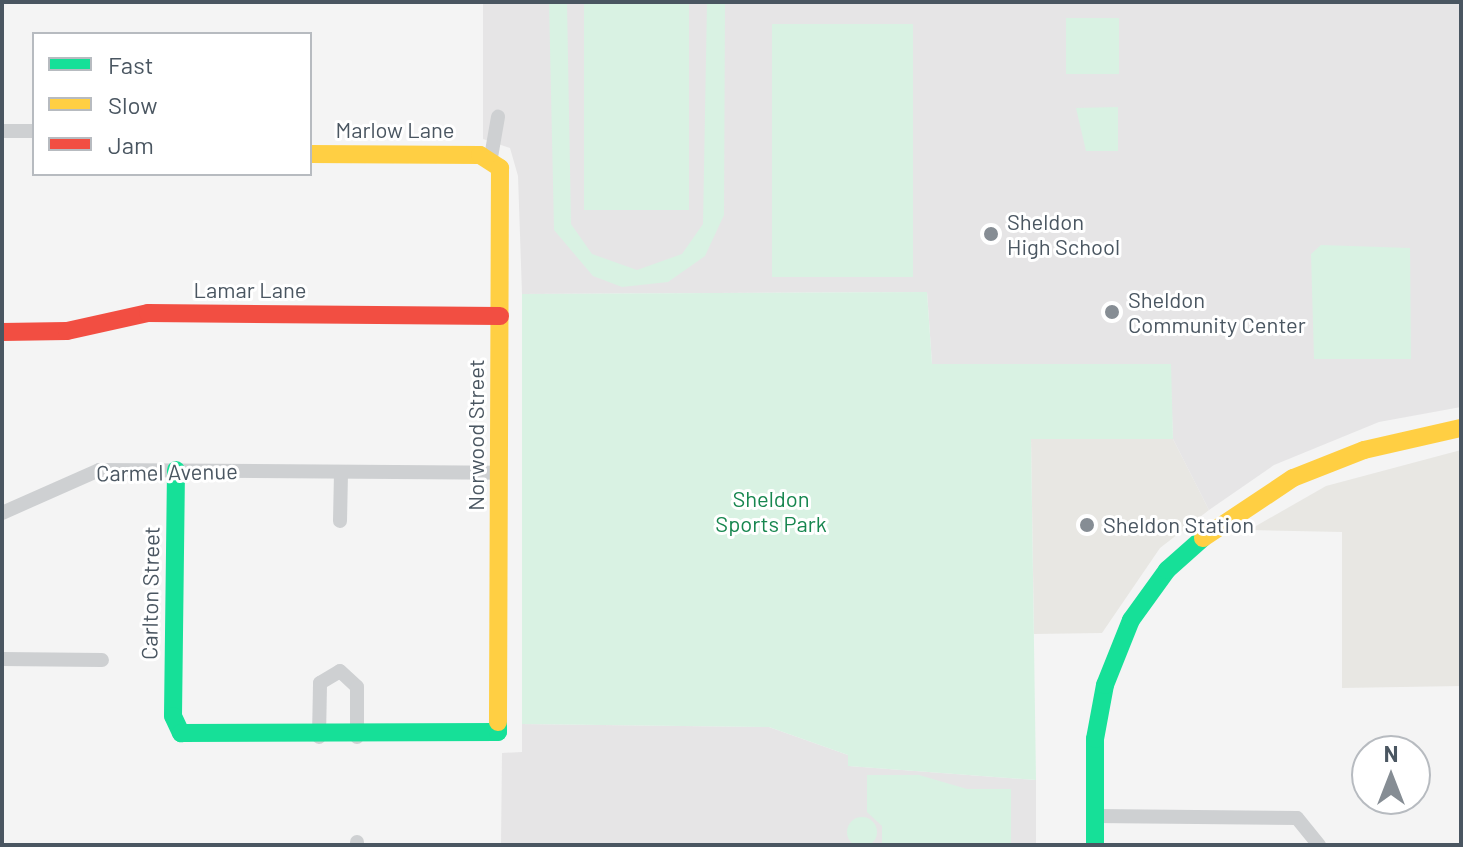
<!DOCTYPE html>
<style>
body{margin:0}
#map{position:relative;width:1463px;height:847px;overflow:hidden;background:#f4f4f4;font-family:Barlow,sans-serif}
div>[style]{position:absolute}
.commercial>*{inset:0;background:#e8e7e3}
.education>*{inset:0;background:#e6e5e6}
.green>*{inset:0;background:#d9f2e3;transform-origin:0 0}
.round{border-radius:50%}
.street>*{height:14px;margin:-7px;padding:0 7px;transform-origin:7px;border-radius:7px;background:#ced0d2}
.fast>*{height:18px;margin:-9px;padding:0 9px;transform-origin:9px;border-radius:9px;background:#16e098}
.slow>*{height:18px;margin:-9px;padding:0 9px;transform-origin:9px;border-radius:9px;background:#ffcf43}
.jam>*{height:18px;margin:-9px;padding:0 9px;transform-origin:9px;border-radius:9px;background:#f24e42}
.dots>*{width:22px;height:22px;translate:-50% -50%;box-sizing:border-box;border:4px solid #fff;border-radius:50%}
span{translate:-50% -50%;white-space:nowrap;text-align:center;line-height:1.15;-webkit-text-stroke:6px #fff;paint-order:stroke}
.street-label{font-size:22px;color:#4a5661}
.poi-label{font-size:22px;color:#4a5661}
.left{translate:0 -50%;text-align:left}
.park-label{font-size:22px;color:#17864f}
.frame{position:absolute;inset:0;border:4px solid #4a5661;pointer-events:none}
.legend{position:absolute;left:32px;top:32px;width:280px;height:144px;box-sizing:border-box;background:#fff;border:2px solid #b7bbc0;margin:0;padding:10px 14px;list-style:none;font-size:24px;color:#4a5661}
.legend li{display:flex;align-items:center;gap:16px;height:40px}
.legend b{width:40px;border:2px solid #b7bbc0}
.north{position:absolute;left:1351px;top:735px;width:80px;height:80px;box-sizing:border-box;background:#fff;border:2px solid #b7bbc0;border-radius:50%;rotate:0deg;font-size:22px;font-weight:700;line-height:32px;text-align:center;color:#4a5661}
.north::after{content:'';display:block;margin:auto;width:28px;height:36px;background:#868d94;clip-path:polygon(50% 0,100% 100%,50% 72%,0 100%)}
</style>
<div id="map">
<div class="commercial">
<i style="clip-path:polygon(1031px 439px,1173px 439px,1209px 510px,1160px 548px,1102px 633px,1034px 634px)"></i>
<i style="clip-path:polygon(1461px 450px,1461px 686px,1342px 688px,1342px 532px,1249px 530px,1326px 486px)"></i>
</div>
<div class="education">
<i style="clip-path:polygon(483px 2px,1461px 2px,1461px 407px,1379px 422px,1274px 465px,1209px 510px,1173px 439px,1170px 364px,932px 364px,927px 292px,522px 294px,518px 176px,510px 148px,483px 139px)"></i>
<i style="clip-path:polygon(522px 724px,769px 727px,848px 755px,849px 766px,1036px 780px,1036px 845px,501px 845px,502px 753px,522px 752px)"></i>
</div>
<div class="green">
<i style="clip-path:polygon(549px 2px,567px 2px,571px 224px,592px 254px,637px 270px,682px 254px,703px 224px,707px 2px,725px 2px,724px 215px,705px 256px,668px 282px,622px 287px,593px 276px,554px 230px)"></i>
<i style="left:584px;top:2px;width:105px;height:208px"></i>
<i style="left:1119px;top:18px;width:56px;height:53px;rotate:90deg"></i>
<i style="left:772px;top:24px;width:141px;height:253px"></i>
<i style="clip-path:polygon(1118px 107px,1118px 151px,1086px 151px,1076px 108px)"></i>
<i style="clip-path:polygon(1321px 245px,1410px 248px,1411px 359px,1314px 359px,1311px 254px)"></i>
<i style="clip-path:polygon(927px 292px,932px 364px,1171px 364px,1173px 439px,1031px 439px,1036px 780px,848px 766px,848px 755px,769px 727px,522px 724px,522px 294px)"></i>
<i style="clip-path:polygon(919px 775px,967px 789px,1011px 789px,1011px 844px,882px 845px,882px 826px,867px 812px,867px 775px)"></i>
<i class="round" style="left:847px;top:817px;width:30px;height:30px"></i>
</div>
<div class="street">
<i style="left:2px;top:131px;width:32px"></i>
<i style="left:491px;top:157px;width:41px;rotate:-80.1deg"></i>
<i style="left:2px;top:513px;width:106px;rotate:-23.9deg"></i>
<i style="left:99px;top:470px;width:401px;rotate:0.4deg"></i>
<i style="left:340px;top:521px;width:49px;rotate:-88.8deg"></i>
<i style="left:2px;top:659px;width:100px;rotate:0.6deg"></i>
<i style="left:319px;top:737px;width:54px;rotate:-88.9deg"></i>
<i style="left:320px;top:683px;width:23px;rotate:-31deg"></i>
<i style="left:340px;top:671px;width:23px;rotate:43deg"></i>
<i style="left:357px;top:687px;width:50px;rotate:90deg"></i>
<i style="left:1095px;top:816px;width:202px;rotate:0.6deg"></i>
<i style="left:1297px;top:818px;width:35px;rotate:51deg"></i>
<i style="left:357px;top:845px;width:3px;rotate:-90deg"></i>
</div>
<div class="fast">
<i style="left:176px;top:470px;width:246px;rotate:90.7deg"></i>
<i style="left:173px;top:716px;width:19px;rotate:65deg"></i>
<i style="left:181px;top:733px;width:317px;rotate:-0.2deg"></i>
<i style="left:498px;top:732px;width:10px;rotate:-90deg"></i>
<i style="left:1095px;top:845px;width:106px;rotate:-90deg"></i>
<i style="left:1095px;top:739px;width:55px;rotate:-79.5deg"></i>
<i style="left:1105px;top:685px;width:70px;rotate:-68.2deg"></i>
<i style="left:1131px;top:620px;width:62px;rotate:-54.2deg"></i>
<i style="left:1167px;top:570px;width:48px;rotate:-41.6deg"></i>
</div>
<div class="slow">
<i style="left:310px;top:154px;width:170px;rotate:0.3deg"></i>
<i style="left:480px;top:155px;width:24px;rotate:33deg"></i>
<i style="left:500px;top:168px;width:554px;rotate:90.21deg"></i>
<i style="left:1203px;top:538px;width:108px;rotate:-33.7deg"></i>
<i style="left:1293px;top:478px;width:76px;rotate:-21.5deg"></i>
<i style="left:1364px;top:450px;width:99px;rotate:-12.8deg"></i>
</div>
<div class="jam">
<i style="left:2px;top:332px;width:65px;rotate:-0.9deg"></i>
<i style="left:67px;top:331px;width:83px;rotate:-12.5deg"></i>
<i style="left:148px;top:313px;width:352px;rotate:0.5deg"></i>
</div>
<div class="dots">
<i style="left:991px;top:234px;background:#868d94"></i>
<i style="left:1112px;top:312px;background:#868d94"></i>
<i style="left:1087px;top:525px;background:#868d94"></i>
</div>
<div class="street-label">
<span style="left:395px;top:130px">Marlow Lane</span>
<span style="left:250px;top:290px">Lamar Lane</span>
<span style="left:476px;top:435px;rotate:-90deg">Norwood Street</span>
<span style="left:167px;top:472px;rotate:-1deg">Carmel Avenue</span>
<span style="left:150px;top:593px;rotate:-89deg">Carlton Street</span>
</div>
<div class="poi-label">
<span class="left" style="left:1007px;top:234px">Sheldon<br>High School</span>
<span class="left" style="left:1128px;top:312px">Sheldon<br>Community Center</span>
<span class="left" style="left:1103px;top:525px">Sheldon Station</span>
</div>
<div class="park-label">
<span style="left:771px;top:511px">Sheldon<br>Sports Park</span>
</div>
<div class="frame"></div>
<ul class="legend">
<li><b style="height:10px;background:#16e098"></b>Fast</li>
<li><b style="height:10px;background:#ffcf43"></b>Slow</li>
<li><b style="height:10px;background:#f24e42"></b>Jam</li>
</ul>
<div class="north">N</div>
</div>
